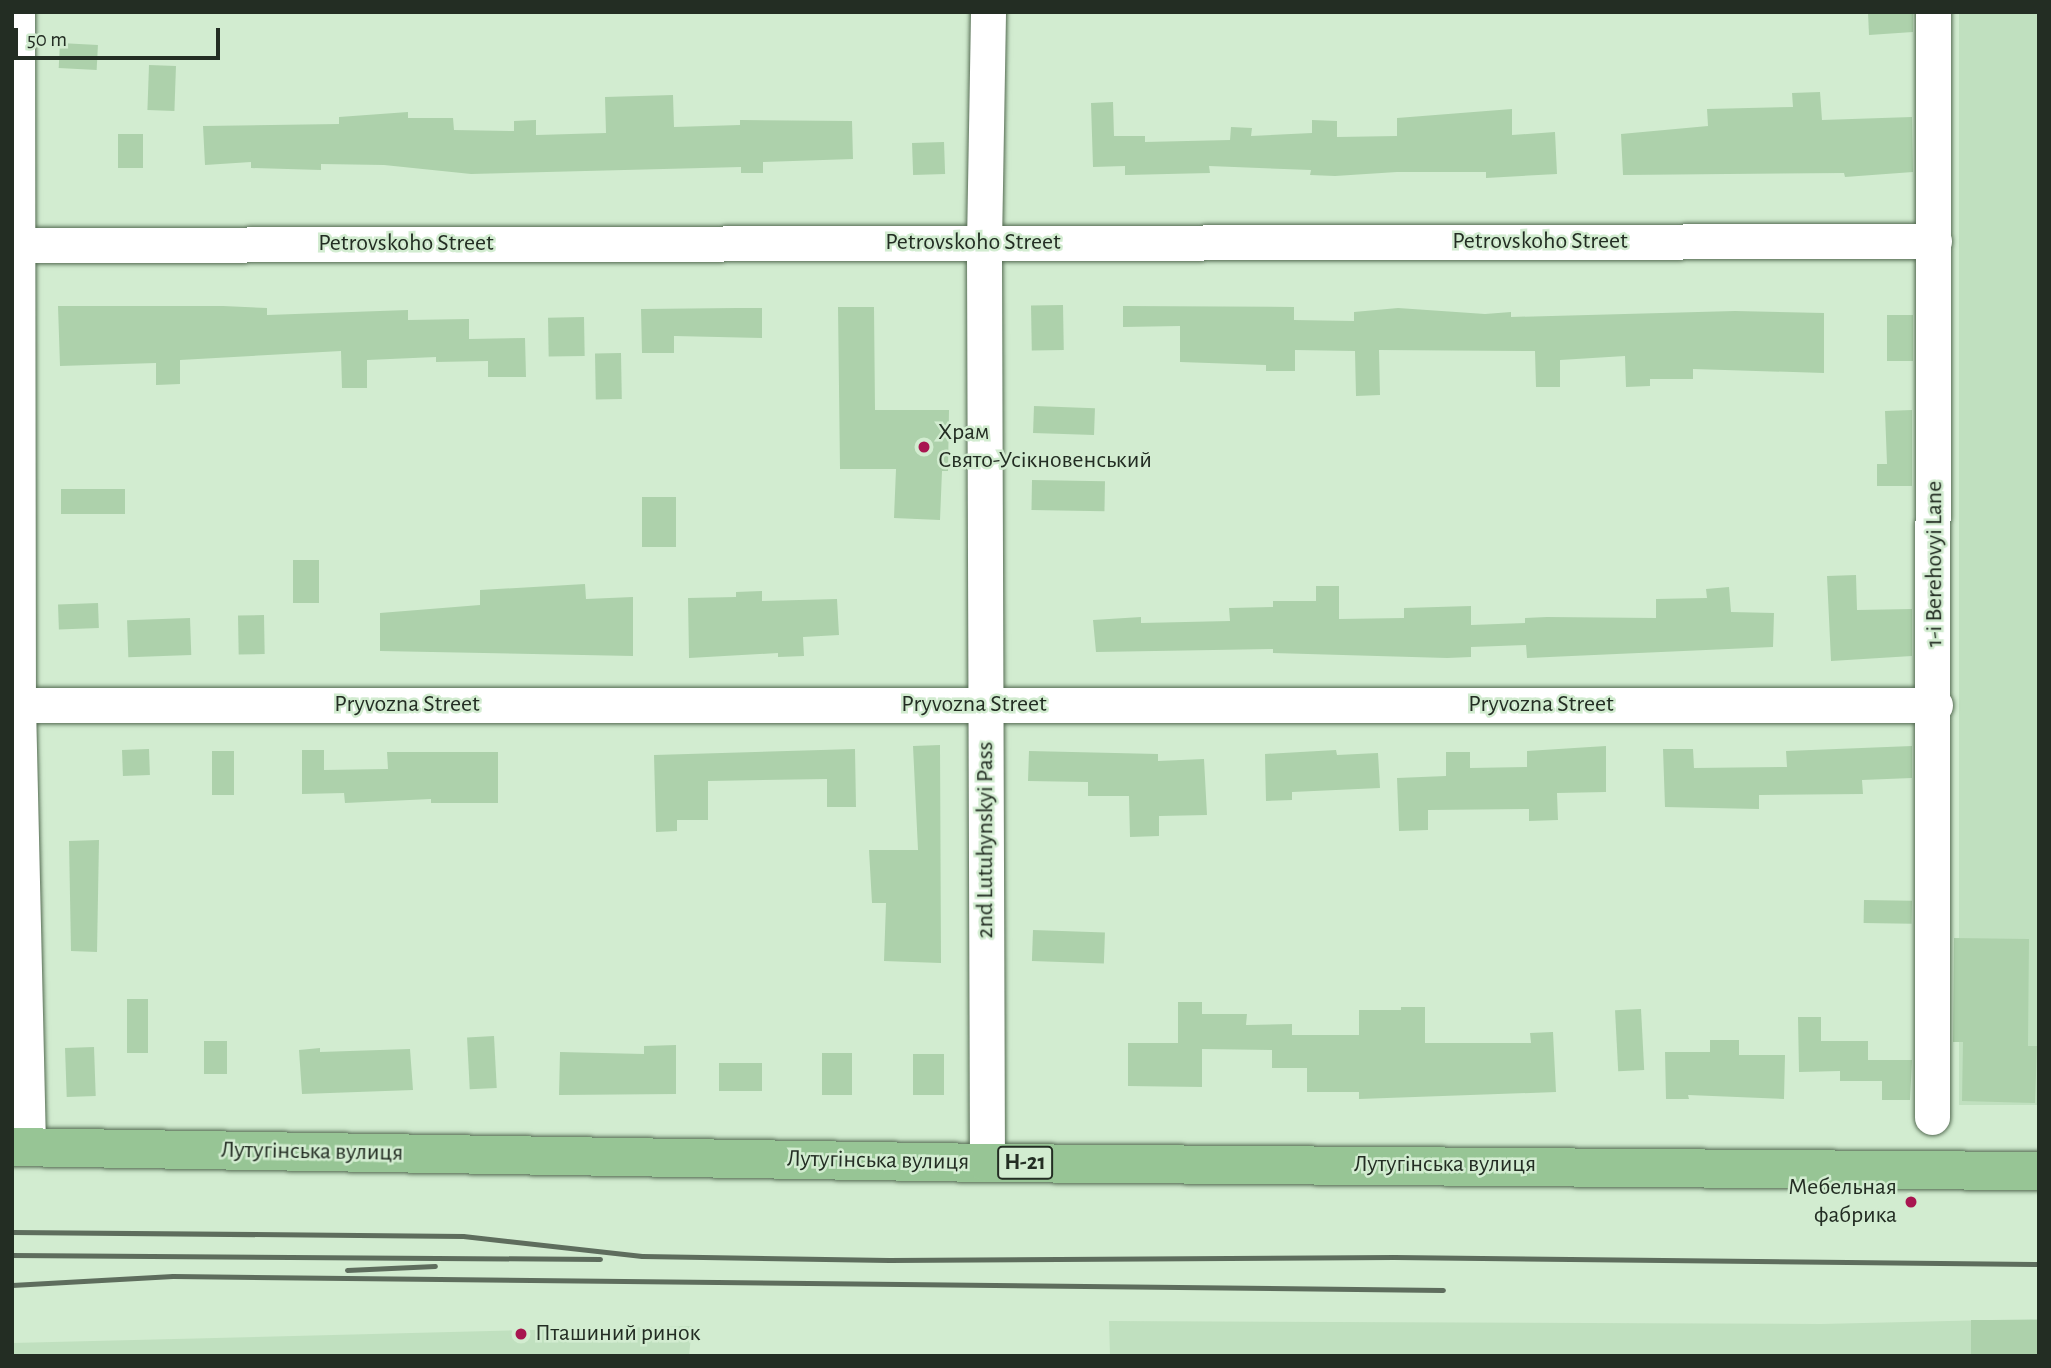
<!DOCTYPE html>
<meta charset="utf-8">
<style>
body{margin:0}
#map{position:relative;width:2051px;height:1368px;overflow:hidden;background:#d2ecd0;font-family:"Alegreya Sans",sans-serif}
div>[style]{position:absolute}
.built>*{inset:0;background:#c0e0bf;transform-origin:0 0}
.building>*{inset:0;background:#add1ab;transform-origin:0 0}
.roads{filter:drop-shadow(0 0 2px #556c53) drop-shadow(0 0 2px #556c53)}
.minor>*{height:35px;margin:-17.5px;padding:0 17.5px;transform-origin:17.5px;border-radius:17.5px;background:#fff}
.major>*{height:38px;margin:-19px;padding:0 19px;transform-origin:19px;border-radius:19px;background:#97c595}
.rail>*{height:5px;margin:-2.5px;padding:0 2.5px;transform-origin:2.5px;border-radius:2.5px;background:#5e6d5d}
.dots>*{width:19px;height:19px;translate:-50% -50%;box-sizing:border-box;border:4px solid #d2ecd0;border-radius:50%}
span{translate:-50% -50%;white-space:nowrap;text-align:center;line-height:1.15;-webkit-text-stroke:5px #d2ecd0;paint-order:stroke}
.shield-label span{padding:2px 5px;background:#d2ecd0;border:2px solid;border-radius:5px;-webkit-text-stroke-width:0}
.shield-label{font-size:23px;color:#232d23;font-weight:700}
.street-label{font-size:24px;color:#232d23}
.poi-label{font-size:24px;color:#232d23}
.left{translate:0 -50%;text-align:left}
.right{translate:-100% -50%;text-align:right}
.frame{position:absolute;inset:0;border:14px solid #232d23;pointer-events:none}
.scale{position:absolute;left:14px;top:28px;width:206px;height:32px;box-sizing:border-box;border:4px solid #232d23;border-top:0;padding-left:9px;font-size:21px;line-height:24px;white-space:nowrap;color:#232d23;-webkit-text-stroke:5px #d2ecd0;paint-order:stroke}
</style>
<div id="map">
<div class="built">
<i style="left:1959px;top:12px;width:80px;height:1093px"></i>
<i style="clip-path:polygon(2039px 1319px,2039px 1356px,1110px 1356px,1109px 1321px,1821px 1324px)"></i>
<i style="clip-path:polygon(692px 1326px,689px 1356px,12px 1356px,12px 1343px)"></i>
</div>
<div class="building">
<i style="clip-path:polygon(1868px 12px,1913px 12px,1913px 32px,1869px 35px)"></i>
<i style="left:60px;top:43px;width:38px;height:25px;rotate:3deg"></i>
<i style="left:149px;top:65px;width:27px;height:45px;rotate:2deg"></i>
<i style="clip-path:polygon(1820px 92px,1822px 120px,1912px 117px,1913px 172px,1845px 177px,1844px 173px,1623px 175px,1621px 134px,1708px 126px,1707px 109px,1793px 107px,1792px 93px)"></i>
<i style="clip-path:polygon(673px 95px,674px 127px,740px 125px,740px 120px,852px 121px,853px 159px,763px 162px,763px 173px,741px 173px,741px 167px,471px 174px,384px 165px,321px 164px,321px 170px,251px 168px,251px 162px,205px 165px,203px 126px,339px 124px,339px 117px,408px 112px,408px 118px,453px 118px,454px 130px,514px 131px,514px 121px,536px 120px,536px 135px,606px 133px,605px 97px)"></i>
<i style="clip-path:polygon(1113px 102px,1114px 136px,1145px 136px,1145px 142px,1230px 140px,1231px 127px,1252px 128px,1251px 136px,1312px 133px,1312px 120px,1337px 121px,1337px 137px,1397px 136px,1397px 118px,1512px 109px,1512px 135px,1555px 132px,1557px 174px,1486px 178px,1486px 172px,1397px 172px,1335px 176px,1310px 175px,1311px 170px,1209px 166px,1210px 173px,1125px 175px,1125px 166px,1093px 167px,1091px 103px)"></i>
<i style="left:118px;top:134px;width:25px;height:34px"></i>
<i style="left:944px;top:142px;width:32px;height:32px;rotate:88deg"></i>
<i style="left:1063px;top:305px;width:45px;height:32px;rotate:89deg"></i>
<i style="clip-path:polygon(58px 306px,223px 306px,267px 308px,267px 315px,408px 310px,408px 320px,469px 319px,469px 339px,525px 338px,526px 377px,488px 377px,488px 361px,436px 362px,436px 357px,367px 360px,367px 388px,342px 388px,341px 351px,180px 360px,180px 384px,156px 385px,156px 363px,60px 366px)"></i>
<i style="clip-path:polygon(1123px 306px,1294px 307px,1294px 320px,1354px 321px,1354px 312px,1398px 308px,1485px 314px,1511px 312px,1511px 317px,1735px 311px,1824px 313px,1824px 373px,1693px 369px,1693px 379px,1650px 379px,1650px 386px,1626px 387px,1625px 356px,1560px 360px,1560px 387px,1536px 387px,1535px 351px,1379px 350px,1380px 395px,1356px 396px,1355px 351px,1295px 350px,1295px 371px,1266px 371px,1266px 365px,1180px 362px,1180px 326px,1123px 327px)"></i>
<i style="clip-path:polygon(838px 307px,874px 307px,875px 410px,949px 410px,948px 471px,942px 471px,940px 520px,894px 518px,896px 469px,840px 469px)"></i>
<i style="clip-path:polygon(737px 308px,762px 308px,762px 338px,674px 336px,674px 353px,642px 353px,641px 309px)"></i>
<i style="left:1887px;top:315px;width:26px;height:46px"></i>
<i style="left:584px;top:317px;width:39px;height:36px;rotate:89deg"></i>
<i style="left:621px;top:353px;width:46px;height:26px;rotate:89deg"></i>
<i style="left:1034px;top:406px;width:61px;height:27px;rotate:2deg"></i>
<i style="clip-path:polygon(1912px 410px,1912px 486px,1877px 486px,1877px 464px,1887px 464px,1885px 411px)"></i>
<i style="left:1032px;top:480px;width:73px;height:30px;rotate:1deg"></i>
<i style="left:125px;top:489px;width:25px;height:64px;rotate:90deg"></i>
<i style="left:642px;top:497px;width:34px;height:50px"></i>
<i style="left:293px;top:560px;width:26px;height:43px"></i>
<i style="clip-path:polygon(1856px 575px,1857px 610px,1912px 609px,1912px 656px,1831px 661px,1827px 576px)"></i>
<i style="clip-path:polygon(585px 584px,586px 599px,633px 597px,633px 656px,380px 651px,380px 613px,480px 605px,480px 590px)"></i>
<i style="clip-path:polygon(1316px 586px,1339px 586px,1339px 619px,1404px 618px,1404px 608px,1471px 606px,1471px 625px,1525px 623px,1525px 618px,1547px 617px,1656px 618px,1656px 599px,1707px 598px,1706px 589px,1729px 587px,1731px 612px,1774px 613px,1773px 647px,1527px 658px,1526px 645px,1471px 647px,1471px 657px,1447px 658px,1273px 653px,1273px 649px,1096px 652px,1093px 620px,1141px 617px,1141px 623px,1230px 621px,1229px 608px,1273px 607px,1273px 601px,1316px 601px)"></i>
<i style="clip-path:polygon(762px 591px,762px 601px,837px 599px,839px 635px,803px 637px,804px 656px,778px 657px,778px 653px,689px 658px,688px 598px,736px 597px,736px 592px)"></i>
<i style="left:98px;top:603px;width:25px;height:40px;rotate:88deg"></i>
<i style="left:264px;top:615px;width:39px;height:26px;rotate:89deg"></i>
<i style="left:190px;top:618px;width:37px;height:63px;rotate:88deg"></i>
<i style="clip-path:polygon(940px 745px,941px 963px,884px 961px,886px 903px,872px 903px,869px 850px,918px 850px,913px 746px)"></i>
<i style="clip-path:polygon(1606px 746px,1606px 792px,1557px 793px,1558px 820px,1529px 821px,1529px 809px,1428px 810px,1428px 830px,1399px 831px,1397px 778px,1446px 776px,1446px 752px,1470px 752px,1470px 768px,1527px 767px,1527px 751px)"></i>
<i style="clip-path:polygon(1912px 746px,1912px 778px,1862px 780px,1863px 794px,1759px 795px,1759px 809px,1665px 807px,1663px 749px,1693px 749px,1694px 768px,1787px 767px,1786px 751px)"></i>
<i style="left:149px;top:749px;width:26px;height:27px;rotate:88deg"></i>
<i style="clip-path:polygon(855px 749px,856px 807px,827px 807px,827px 779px,708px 781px,708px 820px,677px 820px,677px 831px,656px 832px,654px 755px)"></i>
<i style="clip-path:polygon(302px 750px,324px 750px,324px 770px,388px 769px,387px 752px,498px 752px,498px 803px,431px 803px,431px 799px,345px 803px,344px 793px,302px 794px)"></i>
<i style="clip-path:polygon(1336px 750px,1337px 755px,1378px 753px,1380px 788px,1292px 792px,1292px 800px,1266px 801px,1265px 754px)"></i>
<i style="left:212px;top:751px;width:22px;height:44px"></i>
<i style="clip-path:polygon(1029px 751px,1158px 754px,1158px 761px,1204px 759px,1207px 815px,1159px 816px,1159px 836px,1130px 837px,1129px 796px,1088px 796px,1088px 782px,1028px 781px)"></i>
<i style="clip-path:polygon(99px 840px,97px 952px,71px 951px,69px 841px)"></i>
<i style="left:1864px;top:900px;width:48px;height:23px;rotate:1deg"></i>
<i style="left:1033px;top:930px;width:72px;height:31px;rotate:2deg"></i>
<i style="clip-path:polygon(1954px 938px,2029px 939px,2028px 1046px,2037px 1046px,2035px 1103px,1962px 1101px,1963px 1042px,1953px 1042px)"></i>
<i style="left:127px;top:999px;width:21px;height:54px"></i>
<i style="clip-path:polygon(1178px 1002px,1202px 1002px,1202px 1014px,1247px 1014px,1246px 1025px,1292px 1024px,1292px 1035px,1359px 1035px,1359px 1010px,1401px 1010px,1401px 1007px,1425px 1007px,1425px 1043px,1531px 1043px,1530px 1033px,1553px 1032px,1556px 1092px,1359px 1099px,1359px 1092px,1307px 1092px,1307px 1068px,1272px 1068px,1272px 1050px,1202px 1049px,1202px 1087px,1128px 1086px,1128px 1043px,1178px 1043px)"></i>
<i style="left:1641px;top:1009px;width:61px;height:26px;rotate:87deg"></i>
<i style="clip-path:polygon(1798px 1017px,1821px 1017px,1821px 1041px,1868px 1041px,1868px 1060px,1912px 1060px,1910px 1100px,1882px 1100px,1882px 1081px,1840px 1081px,1840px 1071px,1799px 1072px)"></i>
<i style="left:494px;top:1036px;width:52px;height:27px;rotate:87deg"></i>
<i style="clip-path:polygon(1710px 1040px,1739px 1040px,1739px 1055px,1785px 1055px,1784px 1099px,1688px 1095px,1689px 1099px,1666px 1099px,1665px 1052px,1710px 1052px)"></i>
<i style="left:204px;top:1041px;width:23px;height:33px"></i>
<i style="clip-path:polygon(676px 1045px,676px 1094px,559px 1095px,560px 1052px,644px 1054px,644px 1046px)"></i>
<i style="left:94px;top:1047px;width:49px;height:29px;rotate:88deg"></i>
<i style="clip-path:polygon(320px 1048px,320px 1052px,410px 1049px,413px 1090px,302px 1094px,299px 1050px)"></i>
<i style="left:822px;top:1053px;width:30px;height:42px"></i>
<i style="left:913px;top:1054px;width:31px;height:41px"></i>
<i style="left:719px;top:1063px;width:43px;height:28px"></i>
<i style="left:2039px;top:1320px;width:36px;height:68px;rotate:90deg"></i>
</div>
<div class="roads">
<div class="minor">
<i style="left:17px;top:12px;width:693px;rotate:89.92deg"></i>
<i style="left:18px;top:705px;width:442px;rotate:88.7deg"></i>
<i style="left:12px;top:245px;width:1922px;rotate:-0.12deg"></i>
<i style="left:12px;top:705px;width:1923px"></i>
<i style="left:1932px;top:1117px;width:1105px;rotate:-89.95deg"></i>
<i style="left:987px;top:1163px;width:920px;rotate:-90.19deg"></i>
<i style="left:984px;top:243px;width:231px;rotate:-89deg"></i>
</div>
<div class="major">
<i style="left:12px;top:1147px;width:975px;rotate:0.94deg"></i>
<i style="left:987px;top:1163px;width:1052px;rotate:0.44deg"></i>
</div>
</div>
<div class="rail">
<i style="left:12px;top:1232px;width:451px;rotate:0.5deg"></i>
<i style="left:463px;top:1236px;width:180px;rotate:6.4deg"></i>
<i style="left:642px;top:1256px;width:247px;rotate:0.9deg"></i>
<i style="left:889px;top:1260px;width:505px;rotate:-0.34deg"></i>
<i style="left:1394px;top:1257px;width:645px;rotate:0.62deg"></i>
<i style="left:12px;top:1255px;width:588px;rotate:0.39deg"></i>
<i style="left:347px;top:1270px;width:88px;rotate:-2.6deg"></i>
<i style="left:12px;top:1285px;width:161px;rotate:-3.2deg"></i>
<i style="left:173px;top:1276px;width:1270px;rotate:0.63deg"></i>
</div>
<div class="dots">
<i style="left:924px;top:447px;background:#a81650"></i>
<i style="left:1911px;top:1202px;background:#a81650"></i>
<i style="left:521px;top:1334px;background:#a81650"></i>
</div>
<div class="shield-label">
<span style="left:1025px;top:1163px">Н-21</span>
</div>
<div class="street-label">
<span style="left:1540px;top:242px">Petrovskoho Street</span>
<span style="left:973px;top:243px">Petrovskoho Street</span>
<span style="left:406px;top:244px">Petrovskoho Street</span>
<span style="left:1935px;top:564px;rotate:-90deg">1-i Berehovyi Lane</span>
<span style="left:407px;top:705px">Pryvozna Street</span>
<span style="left:974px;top:705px">Pryvozna Street</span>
<span style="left:1541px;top:705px">Pryvozna Street</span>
<span style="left:986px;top:840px;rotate:-90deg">2nd Lutuhynskyi Pass</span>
<span style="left:312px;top:1152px;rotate:1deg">Лутугінська вулиця</span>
<span style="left:878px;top:1161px;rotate:1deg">Лутугінська вулиця</span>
<span style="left:1445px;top:1165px">Лутугінська вулиця</span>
</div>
<div class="poi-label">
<span class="left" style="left:938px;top:447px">Храм<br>Свято-Усікновенський</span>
<span class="right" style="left:1897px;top:1202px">Мебельная<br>фабрика</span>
<span class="left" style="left:535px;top:1334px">Пташиний ринок</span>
</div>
<div class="frame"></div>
<div class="scale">50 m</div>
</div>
